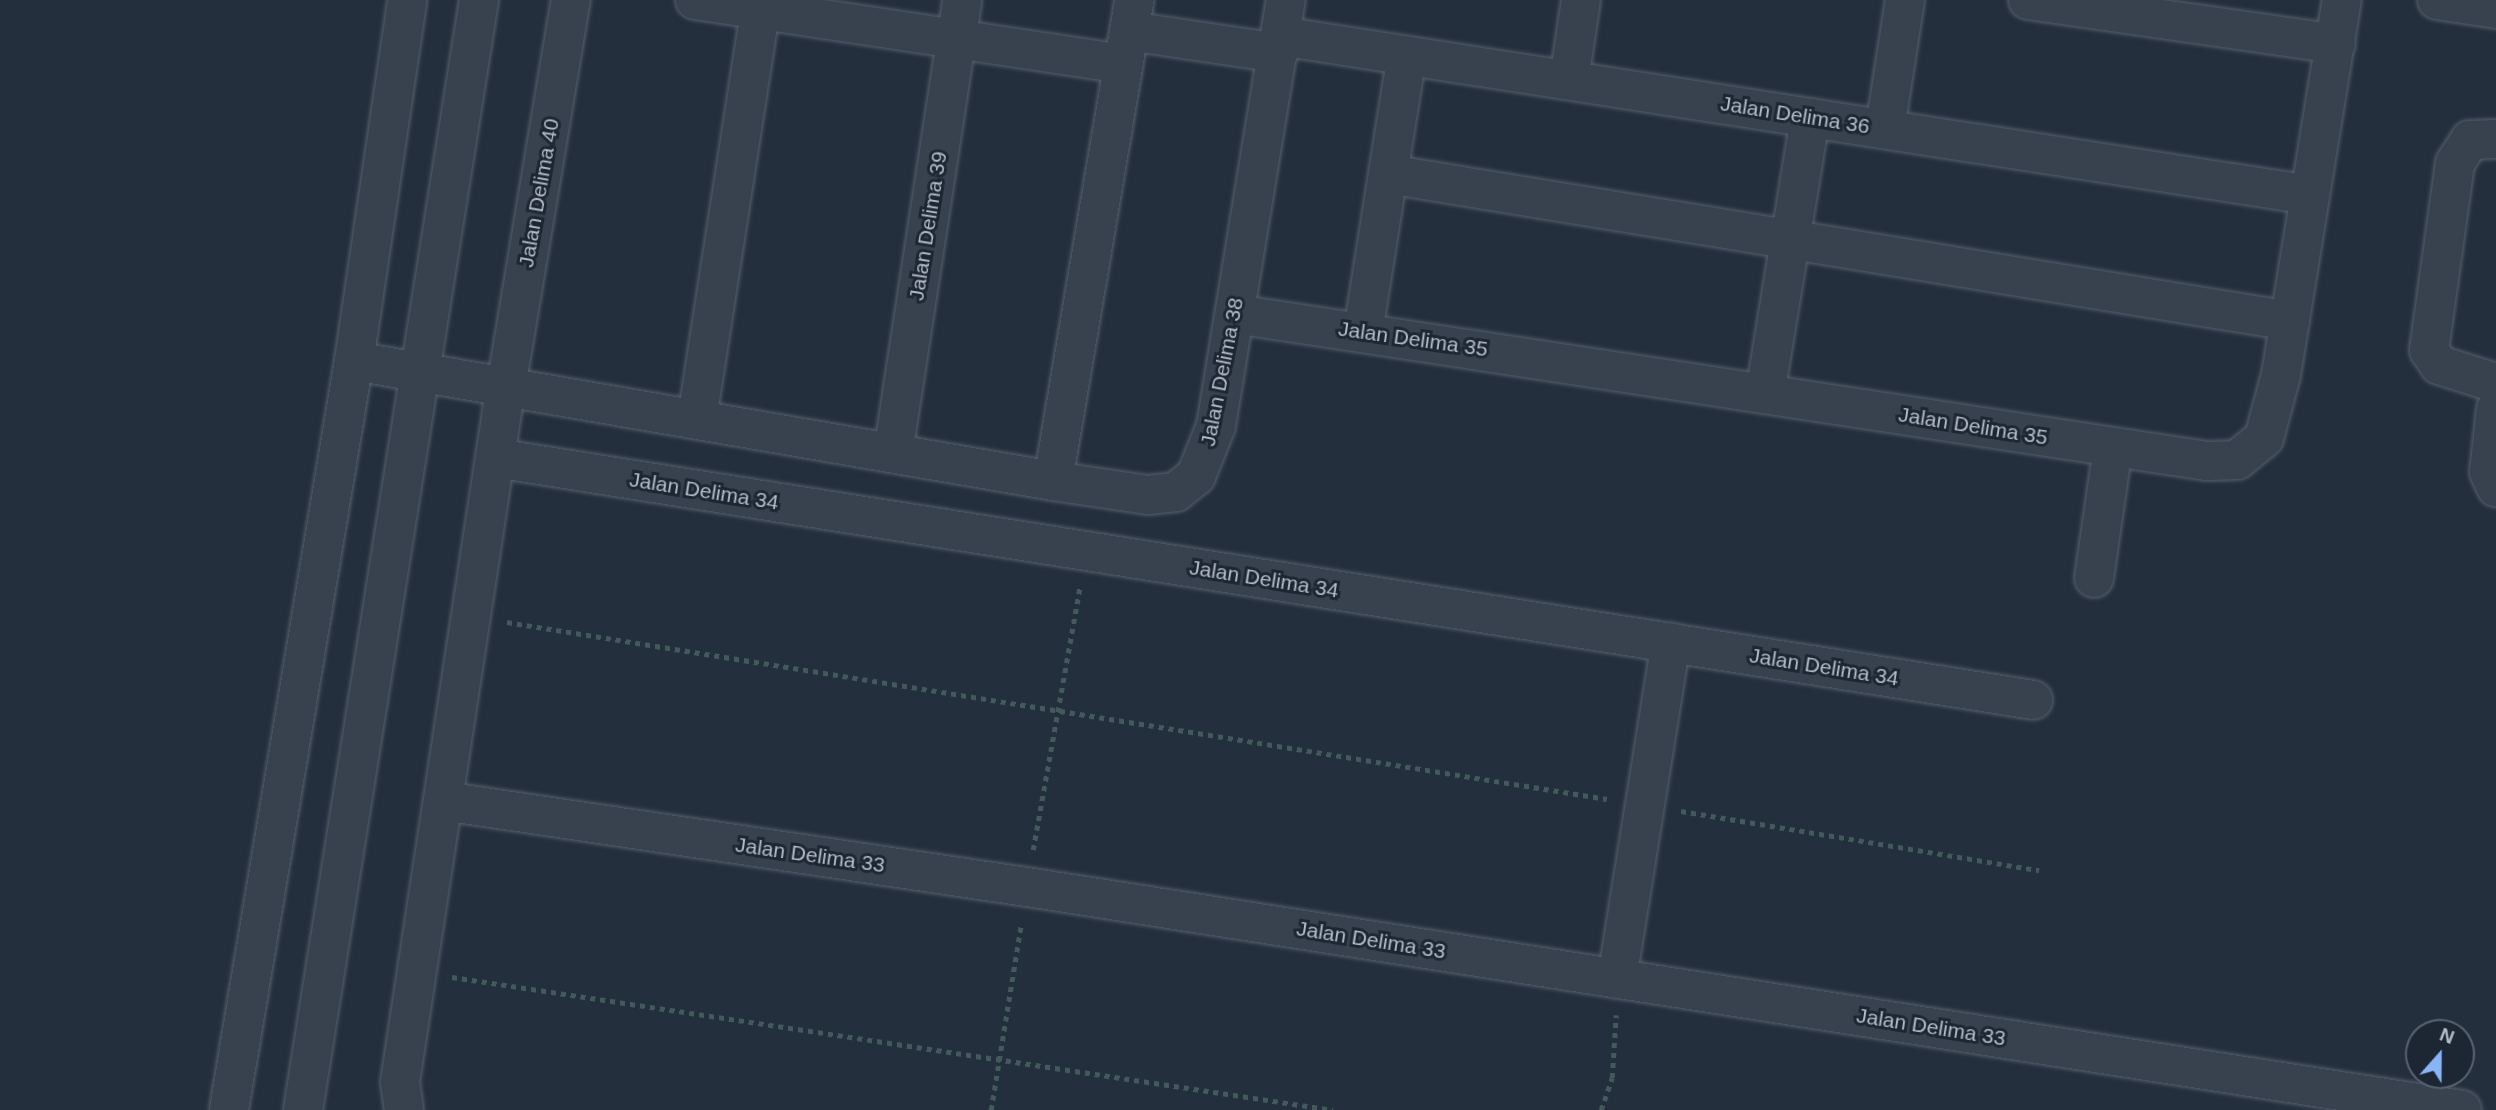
<!DOCTYPE html>
<style>
body{margin:0}
#map{position:relative;width:2496px;height:1110px;overflow:hidden;background:#242f3e;font-family:Arial,sans-serif}
div>[style]{position:absolute}
.path>*{height:4.5px;margin-top:-2.25px;transform-origin:0;background:repeating-linear-gradient(90deg,#44595c 0 5px,transparent 0 10px)}
.roads{filter:drop-shadow(0 0 2px #565f6c) drop-shadow(0 0 2px #565f6c)}
.minor>*{height:38px;margin:-19px;padding:0 19px;transform-origin:19px;border-radius:19px;background:#38414e}
span{translate:-50% -50%;white-space:nowrap;text-align:center;line-height:1.15;-webkit-text-stroke:6px #1d2633;paint-order:stroke}
.street-label{font-size:21px;color:#b4bcc9}
.north{position:absolute;left:2405px;top:1019px;width:70px;height:70px;box-sizing:border-box;background:#1d2633;border:2px solid #59626f;border-radius:50%;rotate:21deg;font-size:19px;font-weight:700;line-height:28px;text-align:center;color:#b4bcc9}
.north::after{content:'';display:block;margin:auto;width:24px;height:32px;background:#8ab4f8;clip-path:polygon(50% 0,100% 100%,50% 72%,0 100%)}
</style>
<div id="map">
<div class="path">
<i style="left:507px;top:622px;width:1114px;rotate:9.14deg"></i>
<i style="left:1681px;top:811px;width:363px;rotate:9.4deg"></i>
<i style="left:1033px;top:850px;width:268px;rotate:-79.9deg"></i>
<i style="left:452px;top:977px;width:891px;rotate:8.58deg"></i>
<i style="left:991px;top:1110px;width:188px;rotate:-80.8deg"></i>
<i style="left:1601px;top:1110px;width:34px;rotate:-71deg"></i>
<i style="left:1612px;top:1078px;width:63px;rotate:-86.4deg"></i>
</div>
<div class="roads">
<div class="minor">
<i style="left:695px;top:0;width:433px;rotate:8.5deg"></i>
<i style="left:2028px;top:0;width:311px;rotate:8.1deg"></i>
<i style="left:2437px;top:0;width:60px;rotate:8.7deg"></i>
<i style="left:1129px;top:31px;width:151px;rotate:8.4deg"></i>
<i style="left:1280px;top:36px;width:1042px;rotate:8.78deg"></i>
<i style="left:1569px;top:80px;width:81px;rotate:-81.5deg"></i>
<i style="left:1885px;top:129px;width:131px;rotate:-81.2deg"></i>
<i style="left:2496px;top:139px;width:26px;rotate:178deg"></i>
<i style="left:2470px;top:140px;width:27px;rotate:123deg"></i>
<i style="left:2455px;top:163px;width:189px;rotate:97.9deg"></i>
<i style="left:2429px;top:350px;width:18px;rotate:56deg"></i>
<i style="left:2439px;top:365px;width:60px;rotate:17.5deg"></i>
<i style="left:1388px;top:174px;width:914px;rotate:9.26deg"></i>
<i style="left:1235px;top:314px;width:983px;rotate:8.6deg"></i>
<i style="left:2207px;top:461px;width:30px;rotate:-2deg"></i>
<i style="left:2237px;top:460px;width:35px;rotate:-39deg"></i>
<i style="left:2264px;top:438px;width:65px;rotate:-74.9deg"></i>
<i style="left:2281px;top:375px;width:380px;rotate:-80.8deg"></i>
<i style="left:1363px;top:332px;width:280px;rotate:-81deg"></i>
<i style="left:354px;top:361px;width:709px;rotate:9.74deg"></i>
<i style="left:1053px;top:481px;width:96px;rotate:8.4deg"></i>
<i style="left:1148px;top:495px;width:28px;rotate:-6deg"></i>
<i style="left:1176px;top:492px;width:26px;rotate:-39deg"></i>
<i style="left:1196px;top:476px;width:54px;rotate:-68.2deg"></i>
<i style="left:1216px;top:426px;width:432px;rotate:-80.7deg"></i>
<i style="left:1765px;top:394px;width:280px;rotate:-80.7deg"></i>
<i style="left:2496px;top:409px;width:63px;rotate:96.3deg"></i>
<i style="left:2489px;top:472px;width:17px;rotate:65deg"></i>
<i style="left:697px;top:419px;width:424px;rotate:-81.2deg"></i>
<i style="left:893px;top:453px;width:458px;rotate:-81.3deg"></i>
<i style="left:495px;top:458px;width:1557px;rotate:8.94deg"></i>
<i style="left:1053px;top:481px;width:488px;rotate:-80.4deg"></i>
<i style="left:2094px;top:578px;width:132px;rotate:-81.7deg"></i>
<i style="left:443px;top:801px;width:590px;rotate:8.38deg"></i>
<i style="left:1027px;top:887px;width:1452px;rotate:8.83deg"></i>
<i style="left:1617px;top:979px;width:341px;rotate:-80.9deg"></i>
<i style="left:229px;top:1110px;width:759px;rotate:-80.53deg"></i>
<i style="left:354px;top:361px;width:365px;rotate:-81.6deg"></i>
<i style="left:303px;top:1110px;width:1124px;rotate:-80.99deg"></i>
<i style="left:404px;top:1110px;width:28px;rotate:-98deg"></i>
<i style="left:400px;top:1082px;width:685px;rotate:-81.35deg"></i>
<i style="left:503px;top:405px;width:411px;rotate:-80.5deg"></i>
</div>
</div>
<div class="street-label">
<span style="left:1795px;top:115px;rotate:9deg">Jalan Delima 36</span>
<span style="left:539px;top:193px;rotate:-80deg">Jalan Delima 40</span>
<span style="left:928px;top:226px;rotate:-81deg">Jalan Delima 39</span>
<span style="left:1413px;top:339px;rotate:8deg">Jalan Delima 35</span>
<span style="left:1222px;top:372px;rotate:-79deg">Jalan Delima 38</span>
<span style="left:1973px;top:426px;rotate:9deg">Jalan Delima 35</span>
<span style="left:704px;top:491px;rotate:9deg">Jalan Delima 34</span>
<span style="left:1264px;top:579px;rotate:9deg">Jalan Delima 34</span>
<span style="left:1824px;top:667px;rotate:9deg">Jalan Delima 34</span>
<span style="left:810px;top:855px;rotate:8deg">Jalan Delima 33</span>
<span style="left:1371px;top:940px;rotate:9deg">Jalan Delima 33</span>
<span style="left:1931px;top:1027px;rotate:9deg">Jalan Delima 33</span>
</div>
<div class="north">N</div>
</div>
